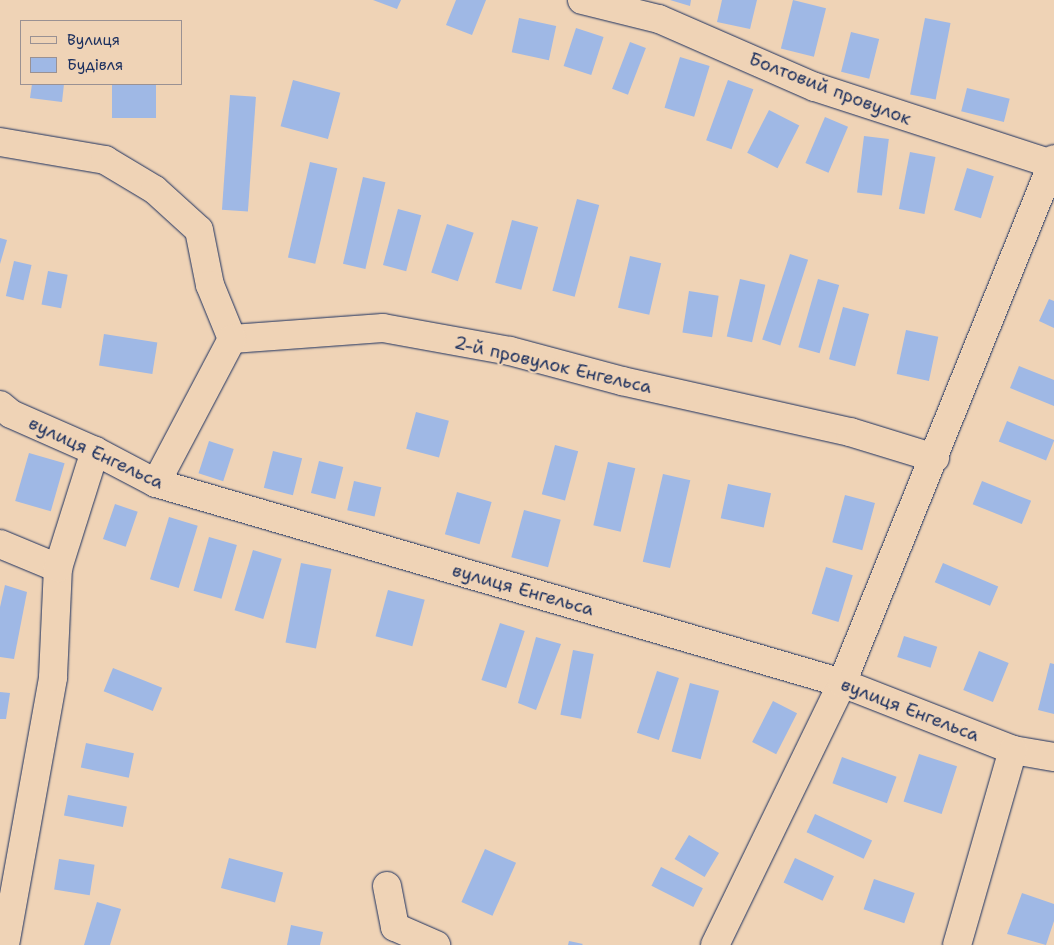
<!DOCTYPE html>
<meta charset="utf-8">
<style>
body{margin:0}
#map{position:relative;width:1054px;height:945px;overflow:hidden;background:#efd3b6;font-family:"Shantell Sans",sans-serif}
div>[style]{position:absolute}
.building>*{inset:0;background:#9fb8e5;transform-origin:0 0}
.roads{filter:drop-shadow(0 0 1px #1b2f5e) drop-shadow(0 0 1px #1b2f5e)}
.minor>*{height:28px;margin:-14px;padding:0 14px;transform-origin:14px;border-radius:14px;background:#efd3b6}
span{translate:-50% -50%;white-space:nowrap;text-align:center;line-height:1.15;-webkit-text-stroke:4.5px #efd3b6;paint-order:stroke}
.street-label{font-size:18px;color:#1b2f5e}
.legend{position:absolute;left:20px;top:20px;width:162px;height:65px;box-sizing:border-box;background:#efd3b6;border:1px solid #9a9193;margin:0;padding:6px 9px;list-style:none;font-size:15px;color:#1b2f5e}
.legend li{display:flex;align-items:center;gap:10px;height:25px}
.legend b{width:25px;border:1px solid #9a9193}
</style>
<div id="map">
<div class="building">
<i style="clip-path:polygon(373px 0,401px 0,397px 9px)"></i>
<i style="clip-path:polygon(456px 0,486px 0,472px 35px,446px 25px)"></i>
<i style="clip-path:polygon(670px 0,691px 0,690px 6px)"></i>
<i style="clip-path:polygon(722px 0,757px 0,750px 29px,717px 22px)"></i>
<i style="left:793px;top:0;width:34px;height:50px;rotate:14deg"></i>
<i style="left:519px;top:18px;width:38px;height:35px;rotate:12deg"></i>
<i style="left:925px;top:18px;width:26px;height:78px;rotate:11deg"></i>
<i style="left:576px;top:28px;width:29px;height:40px;rotate:18deg"></i>
<i style="left:851px;top:32px;width:29px;height:41px;rotate:14deg"></i>
<i style="left:630px;top:42px;width:17px;height:50px;rotate:21deg"></i>
<i style="left:680px;top:57px;width:31px;height:53px;rotate:17deg"></i>
<i style="left:293px;top:80px;width:49px;height:48px;rotate:15deg"></i>
<i style="left:728px;top:80px;width:27px;height:64px;rotate:20deg"></i>
<i style="clip-path:polygon(32px 84px,64px 84px,62px 102px,30px 98px)"></i>
<i style="left:112px;top:84px;width:44px;height:34px"></i>
<i style="left:967px;top:88px;width:44px;height:24px;rotate:14deg"></i>
<i style="left:230px;top:95px;width:26px;height:115px;rotate:4deg"></i>
<i style="left:769px;top:110px;width:34px;height:48px;rotate:27deg"></i>
<i style="left:825px;top:117px;width:25px;height:50px;rotate:23deg"></i>
<i style="left:864px;top:136px;width:25px;height:57px;rotate:7deg"></i>
<i style="left:910px;top:152px;width:26px;height:58px;rotate:11deg"></i>
<i style="left:310px;top:162px;width:28px;height:98px;rotate:13deg"></i>
<i style="left:967px;top:168px;width:28px;height:44px;rotate:17deg"></i>
<i style="left:363px;top:177px;width:23px;height:89px;rotate:13deg"></i>
<i style="left:577px;top:199px;width:23px;height:95px;rotate:15deg"></i>
<i style="left:398px;top:209px;width:24px;height:58px;rotate:15deg"></i>
<i style="left:512px;top:220px;width:27px;height:65px;rotate:15deg"></i>
<i style="left:447px;top:224px;width:28px;height:51px;rotate:18deg"></i>
<i style="clip-path:polygon(0 238px,7px 240px,0 264px)"></i>
<i style="left:790px;top:254px;width:19px;height:90px;rotate:18deg"></i>
<i style="left:630px;top:256px;width:32px;height:53px;rotate:13deg"></i>
<i style="left:14px;top:261px;width:18px;height:36px;rotate:13deg"></i>
<i style="left:48px;top:271px;width:20px;height:34px;rotate:11deg"></i>
<i style="left:740px;top:279px;width:26px;height:59px;rotate:13deg"></i>
<i style="left:818px;top:279px;width:22px;height:71px;rotate:16deg"></i>
<i style="left:689px;top:291px;width:30px;height:42px;rotate:9deg"></i>
<i style="clip-path:polygon(1049px 299px,1054px 301px,1054px 328px,1039px 321px)"></i>
<i style="left:843px;top:307px;width:27px;height:54px;rotate:15deg"></i>
<i style="left:906px;top:330px;width:33px;height:45px;rotate:12deg"></i>
<i style="left:104px;top:334px;width:54px;height:32px;rotate:9deg"></i>
<i style="clip-path:polygon(1019px 366px,1054px 380px,1054px 406px,1010px 388px)"></i>
<i style="left:416px;top:412px;width:34px;height:38px;rotate:15deg"></i>
<i style="left:1007px;top:421px;width:51px;height:22px;rotate:22deg"></i>
<i style="left:209px;top:441px;width:26px;height:34px;rotate:18deg"></i>
<i style="left:555px;top:445px;width:24px;height:51px;rotate:15deg"></i>
<i style="left:273px;top:451px;width:30px;height:38px;rotate:14deg"></i>
<i style="left:29px;top:453px;width:37px;height:50px;rotate:16deg"></i>
<i style="left:319px;top:461px;width:25px;height:33px;rotate:14deg"></i>
<i style="left:608px;top:462px;width:28px;height:65px;rotate:13deg"></i>
<i style="left:663px;top:474px;width:28px;height:90px;rotate:13deg"></i>
<i style="left:354px;top:481px;width:28px;height:30px;rotate:13deg"></i>
<i style="left:982px;top:481px;width:53px;height:25px;rotate:22deg"></i>
<i style="left:728px;top:484px;width:44px;height:35px;rotate:12deg"></i>
<i style="left:457px;top:492px;width:36px;height:44px;rotate:16deg"></i>
<i style="left:845px;top:495px;width:31px;height:49px;rotate:15deg"></i>
<i style="left:115px;top:504px;width:24px;height:37px;rotate:19deg"></i>
<i style="left:524px;top:510px;width:38px;height:49px;rotate:15deg"></i>
<i style="left:169px;top:517px;width:30px;height:65px;rotate:17deg"></i>
<i style="left:209px;top:537px;width:29px;height:56px;rotate:16deg"></i>
<i style="left:253px;top:550px;width:30px;height:63px;rotate:17deg"></i>
<i style="left:301px;top:563px;width:31px;height:81px;rotate:11deg"></i>
<i style="left:943px;top:563px;width:60px;height:21px;rotate:23deg"></i>
<i style="left:826px;top:567px;width:28px;height:49px;rotate:17deg"></i>
<i style="clip-path:polygon(5px 585px,27px 592px,14px 659px,0 657px,0 607px)"></i>
<i style="left:388px;top:590px;width:38px;height:48px;rotate:15deg"></i>
<i style="left:500px;top:623px;width:26px;height:60px;rotate:18deg"></i>
<i style="left:904px;top:636px;width:35px;height:22px;rotate:18deg"></i>
<i style="clip-path:polygon(536px 637px,561px 644px,536px 710px,518px 703px)"></i>
<i style="left:573px;top:650px;width:21px;height:66px;rotate:11deg"></i>
<i style="left:979px;top:651px;width:32px;height:42px;rotate:22deg"></i>
<i style="clip-path:polygon(1050px 663px,1054px 664px,1054px 714px,1038px 710px)"></i>
<i style="left:113px;top:668px;width:53px;height:25px;rotate:22deg"></i>
<i style="left:657px;top:671px;width:23px;height:65px;rotate:18deg"></i>
<i style="left:690px;top:683px;width:30px;height:71px;rotate:15deg"></i>
<i style="clip-path:polygon(0 692px,10px 693px,6px 719px,0 719px)"></i>
<i style="left:773px;top:701px;width:27px;height:46px;rotate:27deg"></i>
<i style="left:86px;top:743px;width:49px;height:25px;rotate:12deg"></i>
<i style="left:919px;top:754px;width:40px;height:50px;rotate:18deg"></i>
<i style="left:842px;top:757px;width:58px;height:28px;rotate:20deg"></i>
<i style="left:68px;top:795px;width:60px;height:21px;rotate:11deg"></i>
<i style="left:815px;top:814px;width:63px;height:20px;rotate:25deg"></i>
<i style="left:689px;top:835px;width:35px;height:28px;rotate:31deg"></i>
<i style="left:485px;top:849px;width:34px;height:58px;rotate:24deg"></i>
<i style="left:229px;top:858px;width:56px;height:31px;rotate:15deg"></i>
<i style="left:795px;top:858px;width:43px;height:27px;rotate:25deg"></i>
<i style="left:59px;top:859px;width:36px;height:31px;rotate:9deg"></i>
<i style="left:661px;top:867px;width:47px;height:21px;rotate:27deg"></i>
<i style="left:874px;top:879px;width:43px;height:32px;rotate:19deg"></i>
<i style="clip-path:polygon(1022px 893px,1054px 904px,1054px 921px,1046px 945px,1007px 934px)"></i>
<i style="clip-path:polygon(97px 902px,121px 909px,110px 945px,84px 945px)"></i>
<i style="clip-path:polygon(291px 925px,323px 932px,320px 945px,287px 945px)"></i>
<i style="clip-path:polygon(569px 941px,583px 944px,582px 945px,568px 945px)"></i>
</div>
<div class="roads">
<div class="minor">
<i style="left:582px;top:0;width:79px;rotate:13.9deg"></i>
<i style="left:659px;top:19px;width:170px;rotate:23.6deg"></i>
<i style="left:815px;top:87px;width:249px;rotate:18deg"></i>
<i style="left:0;top:142px;width:107px;rotate:9.7deg"></i>
<i style="left:105px;top:160px;width:58px;rotate:31deg"></i>
<i style="left:155px;top:190px;width:59px;rotate:42.3deg"></i>
<i style="left:199px;top:230px;width:56px;rotate:78.7deg"></i>
<i style="left:210px;top:285px;width:58px;rotate:67.8deg"></i>
<i style="left:232px;top:339px;width:151px;rotate:-4.2deg"></i>
<i style="left:383px;top:328px;width:129px;rotate:10.3deg"></i>
<i style="left:510px;top:351px;width:116px;rotate:15deg"></i>
<i style="left:622px;top:381px;width:234px;rotate:12.6deg"></i>
<i style="left:850px;top:432px;width:89px;rotate:17deg"></i>
<i style="left:0;top:405px;width:14px;rotate:39deg"></i>
<i style="left:11px;top:414px;width:92px;rotate:23.8deg"></i>
<i style="left:95px;top:451px;width:69px;rotate:27.7deg"></i>
<i style="left:156px;top:483px;width:715px;rotate:16.25deg"></i>
<i style="left:842px;top:683px;width:184px;rotate:21.4deg"></i>
<i style="left:1013px;top:750px;width:42px;rotate:9.7deg"></i>
<i style="left:156px;top:483px;width:163px;rotate:-62.2deg"></i>
<i style="left:0;top:544px;width:63px;rotate:22.5deg"></i>
<i style="left:387px;top:886px;width:42px;rotate:79deg"></i>
<i style="left:395px;top:927px;width:45px;rotate:23.7deg"></i>
<i style="left:5px;top:945px;width:272px;rotate:-79.8deg"></i>
<i style="left:53px;top:677px;width:109px;rotate:-87.4deg"></i>
<i style="left:58px;top:568px;width:123px;rotate:-72.5deg"></i>
<i style="left:715px;top:945px;width:291px;rotate:-64.1deg"></i>
<i style="left:842px;top:683px;width:565px;rotate:-67.97deg"></i>
<i style="left:957px;top:945px;width:203px;rotate:-74deg"></i>
</div>
</div>
<div class="street-label">
<span style="left:830px;top:89px;rotate:21deg">Болтовий провулок</span>
<span style="left:553px;top:365px;rotate:13deg">2-й провулок Енгельса</span>
<span style="left:96px;top:453px;rotate:25deg">вулиця Енгельса</span>
<span style="left:523px;top:590px;rotate:16deg">вулиця Енгельса</span>
<span style="left:910px;top:710px;rotate:21deg">вулиця Енгельса</span>
</div>
<ul class="legend">
<li><b style="height:6px;background:#efd3b6"></b>Вулиця</li>
<li><b style="height:14px;background:#9fb8e5"></b>Будівля</li>
</ul>
</div>
